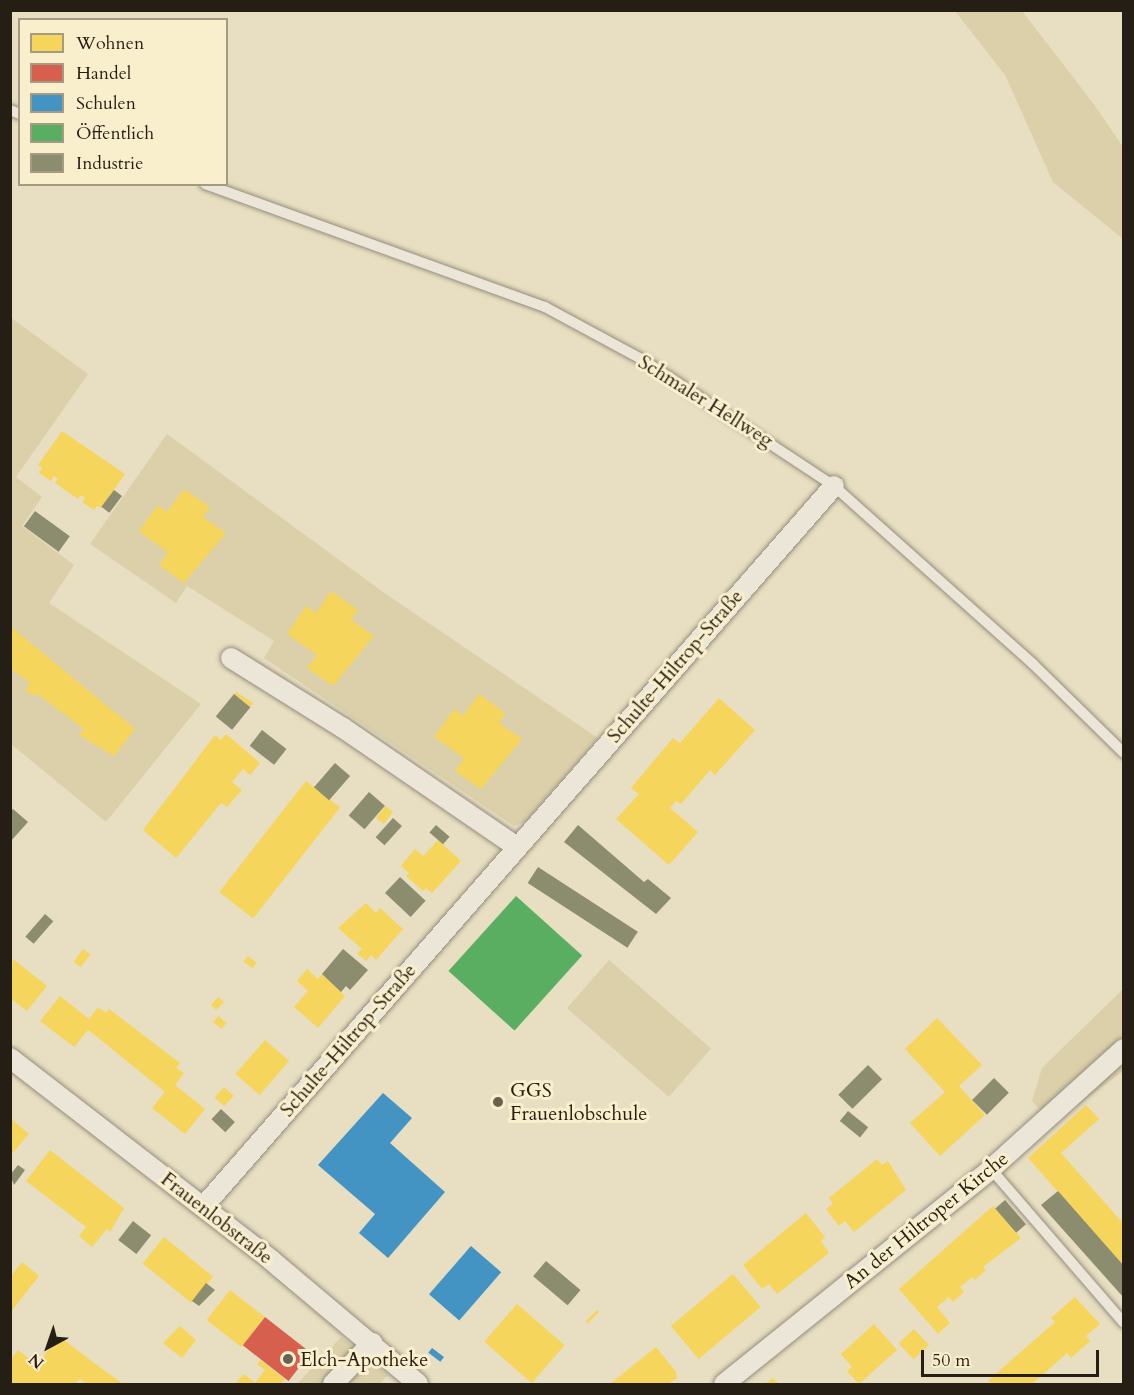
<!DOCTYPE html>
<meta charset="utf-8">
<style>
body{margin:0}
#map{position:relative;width:1134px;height:1395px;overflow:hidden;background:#e8dec1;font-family:Cardo,serif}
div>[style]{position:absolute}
.green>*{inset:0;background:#dcd0aa;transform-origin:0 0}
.homes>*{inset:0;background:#f6d55c;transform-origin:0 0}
.shops>*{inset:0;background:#d6604d;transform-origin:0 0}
.schools>*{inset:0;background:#4393c3;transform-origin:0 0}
.public>*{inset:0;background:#5aae61;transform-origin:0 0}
.industry>*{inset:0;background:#8c8c6e;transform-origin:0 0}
.roads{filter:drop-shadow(0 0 2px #948e7d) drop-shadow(0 0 2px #948e7d)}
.lane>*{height:10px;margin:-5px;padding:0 5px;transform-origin:5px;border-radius:5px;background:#ebe6d8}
.street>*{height:20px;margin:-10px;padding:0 10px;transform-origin:10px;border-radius:10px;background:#ebe6d8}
.dots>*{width:16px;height:16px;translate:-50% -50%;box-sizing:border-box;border:3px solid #faefcd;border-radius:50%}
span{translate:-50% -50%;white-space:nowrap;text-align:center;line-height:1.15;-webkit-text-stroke:6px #faefcd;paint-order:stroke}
.street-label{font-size:20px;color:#251e14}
.poi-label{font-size:20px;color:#251e14}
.left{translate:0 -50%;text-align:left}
.frame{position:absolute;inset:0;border:12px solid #251e14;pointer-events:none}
.legend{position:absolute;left:18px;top:18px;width:210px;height:168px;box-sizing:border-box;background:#faefcd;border:2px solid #a59b83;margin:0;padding:8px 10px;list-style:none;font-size:18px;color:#251e14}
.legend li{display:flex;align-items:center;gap:12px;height:30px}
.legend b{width:30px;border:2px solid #a59b83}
.north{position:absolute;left:18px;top:1317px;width:60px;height:60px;-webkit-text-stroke:4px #faefcd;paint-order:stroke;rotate:220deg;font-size:16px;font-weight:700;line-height:24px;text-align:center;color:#251e14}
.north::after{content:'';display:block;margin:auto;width:21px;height:27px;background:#251e14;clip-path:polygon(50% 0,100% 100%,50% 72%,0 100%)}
.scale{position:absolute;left:921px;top:1350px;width:178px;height:27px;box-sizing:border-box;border:3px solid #251e14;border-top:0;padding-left:8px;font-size:18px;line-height:21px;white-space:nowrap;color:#251e14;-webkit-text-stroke:4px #faefcd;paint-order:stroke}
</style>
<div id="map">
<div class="green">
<i style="clip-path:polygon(955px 11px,1022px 11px,1093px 103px,1123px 147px,1123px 239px,1053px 182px,1005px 75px)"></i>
<i style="clip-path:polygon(10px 317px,88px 374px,16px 477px,42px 497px,22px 526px,74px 565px,49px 603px,201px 704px,106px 822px,11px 744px)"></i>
<i style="clip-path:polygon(167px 434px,383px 592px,598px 738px,525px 822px,514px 826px,264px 658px,274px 641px,187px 586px,176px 603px,90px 544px)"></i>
<i style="left:609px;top:960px;width:135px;height:64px;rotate:41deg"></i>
<i style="clip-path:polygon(1123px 989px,1123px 1071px,1053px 1124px,1032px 1101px,1042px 1068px)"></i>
<i style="clip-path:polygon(341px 1337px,388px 1375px,379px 1384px,297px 1384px)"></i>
</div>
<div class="homes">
<i style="clip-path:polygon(62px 431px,125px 474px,101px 508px,97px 506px,94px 510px,82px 502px,85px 498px,81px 495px,78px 499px,55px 483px,58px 479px,54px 476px,51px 481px,39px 473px,42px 468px,38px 465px)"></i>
<i style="clip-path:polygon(184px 489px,210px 507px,203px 517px,226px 533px,184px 583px,159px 565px,168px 553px,139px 531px,158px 505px,167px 512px)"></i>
<i style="clip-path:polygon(331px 591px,358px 610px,351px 620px,374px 636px,333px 686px,307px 668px,317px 655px,287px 634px,306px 606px,316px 613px)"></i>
<i style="clip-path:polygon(10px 626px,135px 729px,114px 756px,79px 735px,84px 729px,36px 693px,34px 696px,25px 690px,30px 683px,10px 668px)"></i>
<i style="clip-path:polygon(236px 692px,253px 703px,250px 707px,234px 694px)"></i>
<i style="clip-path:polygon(479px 694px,505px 713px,499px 723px,522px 739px,481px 789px,455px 771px,464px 758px,434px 737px,454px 709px,463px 716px)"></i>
<i style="clip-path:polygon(719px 698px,755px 730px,715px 775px,710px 770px,681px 804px,676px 801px,670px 808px,698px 832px,669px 865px,616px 819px,639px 794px,631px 788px,673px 738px,680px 743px)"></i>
<i style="clip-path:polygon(226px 734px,260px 763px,250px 775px,243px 769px,232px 782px,242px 790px,227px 807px,221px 803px,176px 858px,143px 830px,215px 735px,221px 740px)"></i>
<i style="left:306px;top:781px;width:43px;height:141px;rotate:38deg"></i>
<i style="left:385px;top:806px;width:10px;height:15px;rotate:37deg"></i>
<i style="clip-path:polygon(438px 840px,461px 861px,432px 893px,426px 888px,423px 891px,406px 876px,409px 873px,401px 866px,415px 849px,423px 856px)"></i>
<i style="clip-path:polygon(366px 903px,376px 913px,380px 908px,403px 929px,376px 960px,371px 955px,366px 961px,357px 953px,362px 949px,338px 928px)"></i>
<i style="left:83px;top:949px;width:9px;height:16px;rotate:36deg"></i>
<i style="left:248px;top:956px;width:11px;height:7px;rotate:38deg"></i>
<i style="clip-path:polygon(13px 959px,47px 986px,27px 1011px,10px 998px)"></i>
<i style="clip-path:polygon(307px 969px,318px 979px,322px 974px,345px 996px,318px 1028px,294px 1007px,308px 991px,297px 981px)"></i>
<i style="clip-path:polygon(60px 996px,89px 1019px,98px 1007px,106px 1013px,109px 1009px,180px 1063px,176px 1068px,184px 1073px,175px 1085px,205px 1109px,185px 1134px,152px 1108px,165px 1092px,91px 1032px,88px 1030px,74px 1047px,40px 1021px)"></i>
<i style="clip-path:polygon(218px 997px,224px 1002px,216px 1010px,211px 1005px)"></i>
<i style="left:218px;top:1016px;width:11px;height:8px;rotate:38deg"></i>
<i style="clip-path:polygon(937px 1018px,982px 1065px,959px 1086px,985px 1115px,940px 1156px,910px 1123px,945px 1092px,905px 1049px)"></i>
<i style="left:265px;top:1040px;width:32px;height:45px;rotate:41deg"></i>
<i style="left:224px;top:1087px;width:13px;height:14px;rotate:42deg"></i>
<i style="clip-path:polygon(1086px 1105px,1099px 1119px,1061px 1153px,1121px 1221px,1124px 1219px,1124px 1266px,1028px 1158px)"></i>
<i style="clip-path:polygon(10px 1118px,29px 1134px,10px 1156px)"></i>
<i style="clip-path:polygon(50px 1150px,124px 1208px,110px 1232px,107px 1229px,92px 1247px,79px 1236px,86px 1227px,26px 1181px)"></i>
<i style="clip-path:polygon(877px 1159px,882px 1165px,888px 1161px,906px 1190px,854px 1232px,845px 1221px,839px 1226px,826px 1209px,833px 1204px,829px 1198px)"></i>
<i style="clip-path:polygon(993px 1206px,1021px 1238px,983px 1267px,986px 1270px,975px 1280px,972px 1277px,960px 1287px,964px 1292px,953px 1302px,949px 1297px,937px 1307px,950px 1323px,938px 1334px,899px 1289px)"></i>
<i style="clip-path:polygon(806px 1213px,825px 1237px,821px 1241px,829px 1253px,777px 1294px,769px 1284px,762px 1289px,743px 1265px)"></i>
<i style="left:164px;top:1237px;width:63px;height:34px;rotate:39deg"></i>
<i style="clip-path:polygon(22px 1262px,39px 1276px,10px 1313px,10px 1277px)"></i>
<i style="left:733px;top:1274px;width:43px;height:81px;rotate:50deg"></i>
<i style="left:230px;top:1290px;width:44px;height:38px;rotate:38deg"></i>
<i style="clip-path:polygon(1075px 1297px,1100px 1324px,1086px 1336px,1090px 1341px,1071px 1358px,1067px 1353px,1032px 1384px,991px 1384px,988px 1381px,1055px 1322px,1051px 1318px)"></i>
<i style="left:517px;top:1304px;width:63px;height:50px;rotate:41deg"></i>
<i style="left:597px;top:1310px;width:3px;height:16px;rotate:45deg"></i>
<i style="clip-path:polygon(874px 1324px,897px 1350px,859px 1384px,847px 1371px,852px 1367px,841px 1354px)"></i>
<i style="clip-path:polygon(180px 1326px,196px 1340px,182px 1358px,163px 1343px)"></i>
<i style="left:914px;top:1329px;width:22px;height:21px;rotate:47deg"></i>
<i style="clip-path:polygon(59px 1336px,94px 1363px,123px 1384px,87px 1384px,80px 1379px,75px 1384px,16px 1384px,10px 1380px,10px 1360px,18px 1350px,37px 1365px)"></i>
<i style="clip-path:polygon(656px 1347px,676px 1372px,677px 1378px,668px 1384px,610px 1384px)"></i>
<i style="clip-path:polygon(260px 1360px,285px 1379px,280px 1384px,235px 1384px,244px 1374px,255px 1383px,265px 1370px,257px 1364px)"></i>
<i style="clip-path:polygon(773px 1378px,779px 1384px,765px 1384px)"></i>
</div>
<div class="shops">
<i style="left:265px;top:1317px;width:58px;height:36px;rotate:38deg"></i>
</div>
<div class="schools">
<i style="clip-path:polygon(383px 1093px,412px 1118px,390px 1143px,445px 1192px,388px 1258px,359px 1233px,375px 1214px,318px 1165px)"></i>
<i style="left:471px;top:1246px;width:40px;height:64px;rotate:41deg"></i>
<i style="left:432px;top:1348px;width:15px;height:6px;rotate:37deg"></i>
</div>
<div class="public">
<i style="left:516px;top:896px;width:89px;height:101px;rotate:42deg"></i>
</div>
<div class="industry">
<i style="left:114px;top:490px;width:10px;height:21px;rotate:37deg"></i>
<i style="left:35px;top:511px;width:43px;height:19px;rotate:36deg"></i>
<i style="left:234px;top:694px;width:21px;height:29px;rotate:39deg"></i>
<i style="left:262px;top:730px;width:31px;height:20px;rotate:38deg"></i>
<i style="left:335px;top:763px;width:20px;height:32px;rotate:41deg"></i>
<i style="left:369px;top:792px;width:21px;height:31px;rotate:41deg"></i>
<i style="clip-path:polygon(13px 809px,28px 822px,10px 842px,10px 812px)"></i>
<i style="left:393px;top:818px;width:12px;height:26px;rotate:42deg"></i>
<i style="left:436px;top:825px;width:18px;height:10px;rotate:41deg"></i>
<i style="clip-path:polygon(578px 825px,644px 882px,648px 879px,671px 898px,656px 914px,564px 842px)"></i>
<i style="left:538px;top:867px;width:119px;height:19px;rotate:33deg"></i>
<i style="left:400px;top:877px;width:35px;height:22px;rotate:43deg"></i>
<i style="left:45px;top:914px;width:11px;height:30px;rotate:41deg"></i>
<i style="clip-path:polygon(343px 949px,368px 970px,350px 990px,346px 986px,341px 992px,322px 974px)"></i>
<i style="left:868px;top:1065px;width:20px;height:42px;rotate:45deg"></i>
<i style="left:994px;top:1078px;width:21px;height:31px;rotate:45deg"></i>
<i style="left:221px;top:1109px;width:19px;height:14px;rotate:43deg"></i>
<i style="left:848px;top:1111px;width:26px;height:13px;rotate:39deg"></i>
<i style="clip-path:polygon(18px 1165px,25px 1170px,14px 1185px,10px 1175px)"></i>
<i style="clip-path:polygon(1058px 1191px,1124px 1266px,1124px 1298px,1041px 1205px)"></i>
<i style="left:1005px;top:1200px;width:32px;height:13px;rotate:49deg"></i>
<i style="left:133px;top:1221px;width:23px;height:24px;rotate:38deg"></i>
<i style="left:546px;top:1261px;width:45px;height:20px;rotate:40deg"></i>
<i style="clip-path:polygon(206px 1283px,215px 1290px,199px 1306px,192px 1301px)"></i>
</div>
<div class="roads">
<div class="lane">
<i style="left:10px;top:110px;width:11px;rotate:22deg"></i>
<i style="left:205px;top:184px;width:362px;rotate:19.9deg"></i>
<i style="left:545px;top:307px;width:111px;rotate:28.4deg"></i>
<i style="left:643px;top:360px;width:229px;rotate:33.4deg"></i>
<i style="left:834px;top:486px;width:267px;rotate:41.8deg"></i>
<i style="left:1033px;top:664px;width:127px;rotate:44.4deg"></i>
<i style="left:991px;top:1169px;width:203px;rotate:49.2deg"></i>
</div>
<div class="street">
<i style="left:231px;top:658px;width:132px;rotate:32deg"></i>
<i style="left:343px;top:728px;width:211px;rotate:34.4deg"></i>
<i style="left:10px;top:1058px;width:330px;rotate:37.7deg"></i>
<i style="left:271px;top:1260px;width:192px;rotate:40.1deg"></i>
<i style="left:203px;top:1207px;width:958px;rotate:-48.81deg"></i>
<i style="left:333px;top:1384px;width:57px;rotate:-46.4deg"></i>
<i style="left:724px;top:1384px;width:343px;rotate:-38.8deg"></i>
<i style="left:991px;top:1169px;width:179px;rotate:-42.1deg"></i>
</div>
</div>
<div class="dots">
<i style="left:498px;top:1102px;background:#696151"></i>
<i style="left:288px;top:1359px;background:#696151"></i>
</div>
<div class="street-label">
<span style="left:706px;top:401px;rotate:32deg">Schmaler Hellweg</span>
<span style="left:675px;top:666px;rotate:-49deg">Schulte-Hiltrop-Straße</span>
<span style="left:348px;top:1040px;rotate:-49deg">Schulte-Hiltrop-Straße</span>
<span style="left:217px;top:1218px;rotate:38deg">Frauenlobstraße</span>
<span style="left:926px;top:1220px;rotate:-39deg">An der Hiltroper Kirche</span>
</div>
<div class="poi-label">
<span class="left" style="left:510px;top:1102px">GGS<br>Frauenlobschule</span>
<span class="left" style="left:300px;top:1359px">Elch-Apotheke</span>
</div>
<div class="frame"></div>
<ul class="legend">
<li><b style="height:16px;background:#f6d55c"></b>Wohnen</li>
<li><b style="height:16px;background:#d6604d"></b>Handel</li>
<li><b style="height:16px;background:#4393c3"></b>Schulen</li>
<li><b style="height:16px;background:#5aae61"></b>Öffentlich</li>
<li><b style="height:16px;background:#8c8c6e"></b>Industrie</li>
</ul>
<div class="north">N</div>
<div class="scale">50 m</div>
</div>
